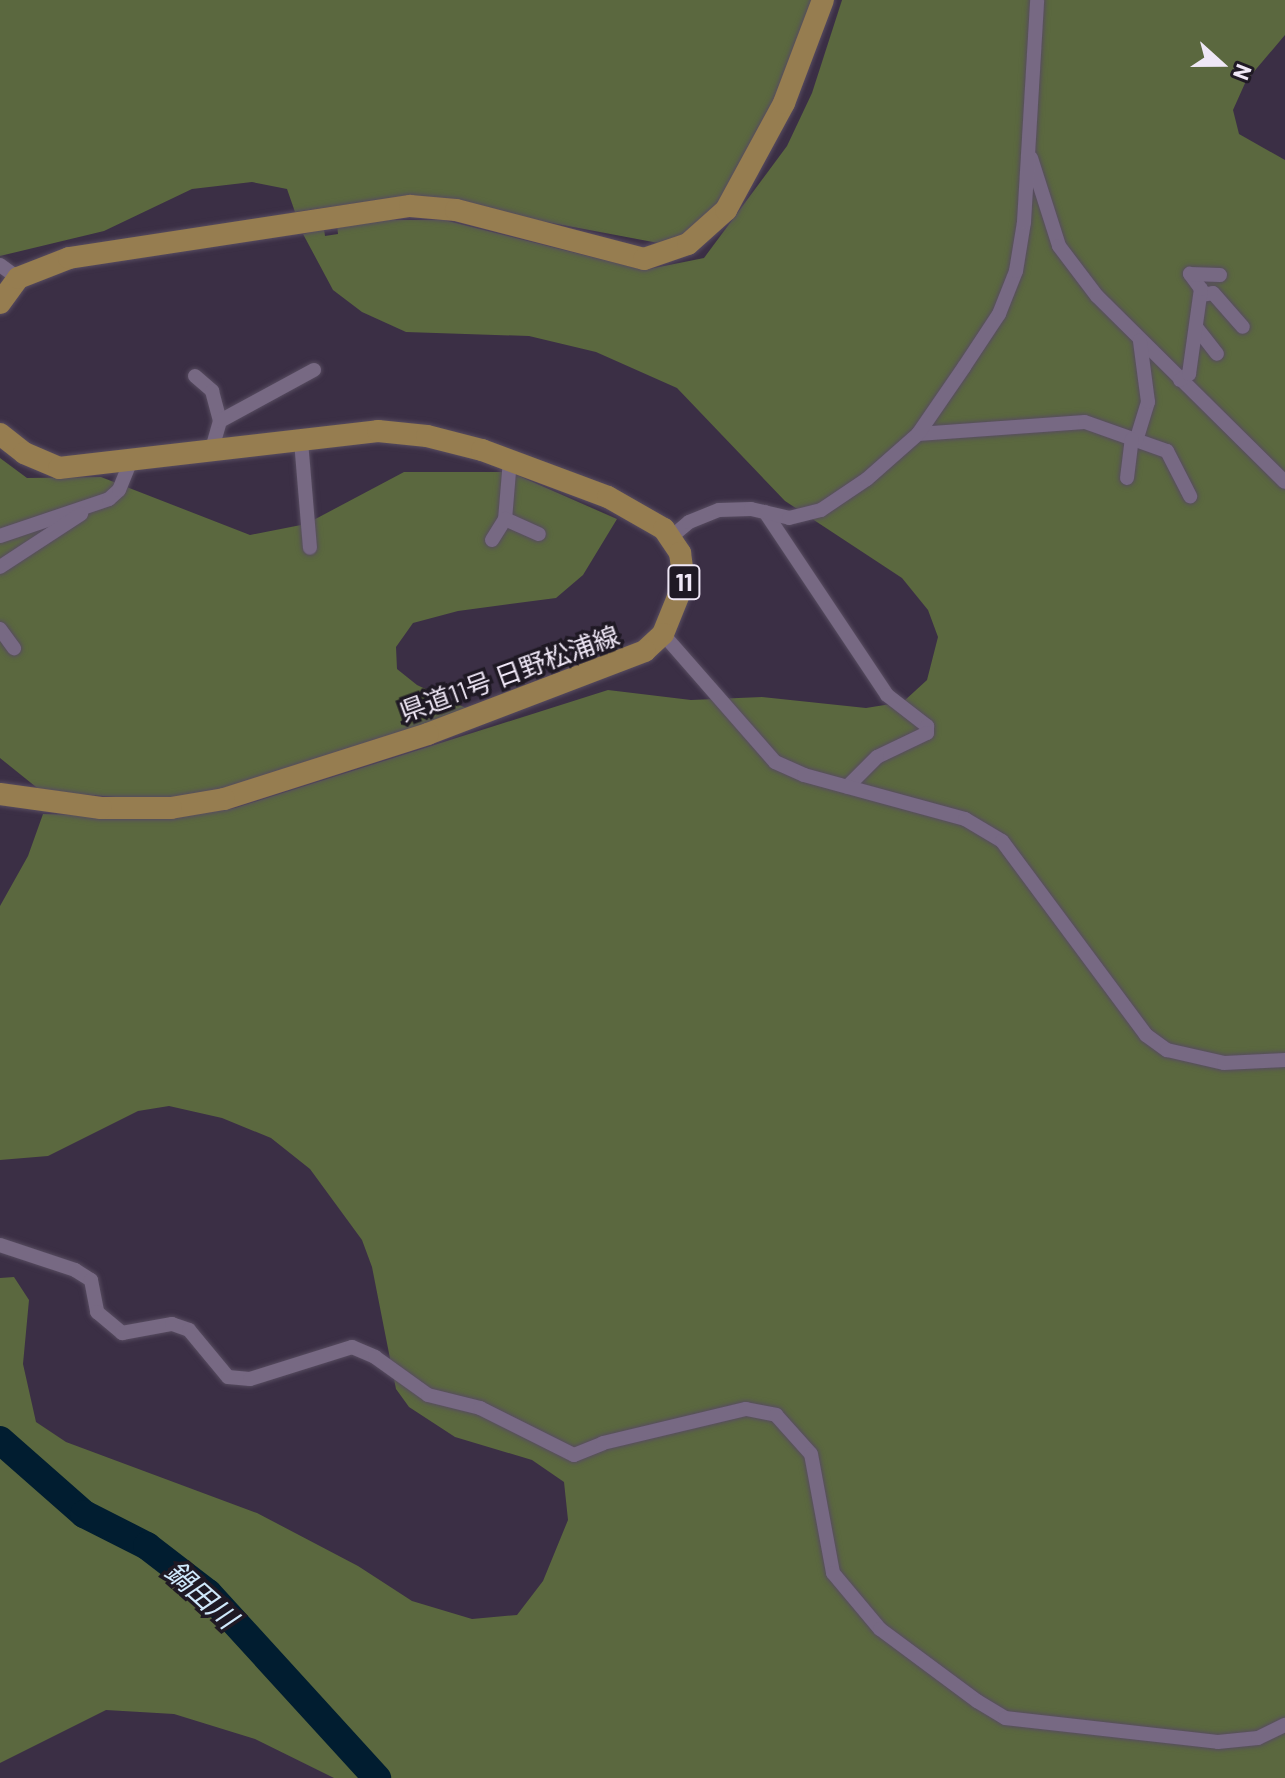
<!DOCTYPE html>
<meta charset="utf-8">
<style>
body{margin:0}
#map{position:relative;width:1285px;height:1778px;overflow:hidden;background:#3b2f45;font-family:Barlow,"Noto Sans JP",sans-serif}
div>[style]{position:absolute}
.forest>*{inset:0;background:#5b683f}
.river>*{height:28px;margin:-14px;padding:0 14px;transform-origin:14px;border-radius:14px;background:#011d30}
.roads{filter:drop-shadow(0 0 2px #574c60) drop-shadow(0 0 2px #574c60)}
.minor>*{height:14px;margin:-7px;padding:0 7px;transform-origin:7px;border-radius:7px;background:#776983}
.primary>*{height:22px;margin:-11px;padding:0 11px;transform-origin:11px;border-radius:11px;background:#967d50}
span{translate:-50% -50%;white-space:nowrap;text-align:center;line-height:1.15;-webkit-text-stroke:7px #1f1924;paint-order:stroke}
.shield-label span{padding:2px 6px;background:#1f1924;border:2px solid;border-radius:6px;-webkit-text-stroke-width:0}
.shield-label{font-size:24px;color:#efe7f6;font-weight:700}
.street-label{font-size:26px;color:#efe7f6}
.water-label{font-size:28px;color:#cfe8fb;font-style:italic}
.north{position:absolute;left:1181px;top:24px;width:80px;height:80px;-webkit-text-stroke:6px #1f1924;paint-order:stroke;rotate:111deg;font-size:22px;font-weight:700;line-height:32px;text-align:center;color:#efe7f6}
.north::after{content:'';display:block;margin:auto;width:28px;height:36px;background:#efe7f6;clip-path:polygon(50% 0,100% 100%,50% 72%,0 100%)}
</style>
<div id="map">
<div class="forest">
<i style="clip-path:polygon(0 0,819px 0,810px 43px,722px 207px,669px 245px,441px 202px,385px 199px,295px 212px,287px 189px,252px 182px,192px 189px,104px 231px,0 256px)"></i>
<i style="clip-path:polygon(842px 0,1285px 0,1285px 35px,1246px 81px,1233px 110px,1239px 134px,1285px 160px,1285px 1778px,334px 1778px,255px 1739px,174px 1714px,106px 1710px,0 1763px,0 1278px,14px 1277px,29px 1300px,23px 1364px,36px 1422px,66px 1442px,257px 1513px,358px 1566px,412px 1601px,472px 1619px,517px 1615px,543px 1581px,568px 1520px,564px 1482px,532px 1460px,455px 1437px,409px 1407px,396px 1389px,372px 1267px,362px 1240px,310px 1169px,271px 1138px,222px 1118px,169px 1106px,138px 1111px,48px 1156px,0 1160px,0 906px,28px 856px,43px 814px,177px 817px,235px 808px,608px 690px,691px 700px,762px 697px,866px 708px,903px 702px,927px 680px,938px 637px,928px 610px,902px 578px,785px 501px,677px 388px,596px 352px,529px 336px,406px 332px,362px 312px,333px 290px,303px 234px,324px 229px,325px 236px,338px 234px,337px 225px,389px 220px,444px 220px,644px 270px,704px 258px,787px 146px,812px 93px)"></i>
<i style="clip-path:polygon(0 458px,27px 478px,101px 477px,250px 535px,306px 524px,404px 472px,510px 472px,617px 519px,583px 575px,556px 598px,458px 611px,413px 623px,396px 647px,397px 669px,417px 685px,468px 709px,227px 790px,153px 800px,41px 791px,0 758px)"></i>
</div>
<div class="river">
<i style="left:0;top:1440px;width:112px;rotate:41.4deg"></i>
<i style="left:84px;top:1514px;width:71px;rotate:26.9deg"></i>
<i style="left:147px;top:1546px;width:77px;rotate:37.6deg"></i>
<i style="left:208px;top:1593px;width:251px;rotate:47.6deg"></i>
</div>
<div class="roads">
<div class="minor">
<i style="left:1031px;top:158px;width:92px;rotate:72.3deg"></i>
<i style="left:1059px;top:246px;width:63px;rotate:52.8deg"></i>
<i style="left:1097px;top:296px;width:264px;rotate:44.7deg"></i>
<i style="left:0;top:265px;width:22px;rotate:36deg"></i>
<i style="left:1201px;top:295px;width:12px;rotate:-9deg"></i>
<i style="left:1213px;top:293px;width:45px;rotate:48.6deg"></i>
<i style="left:1196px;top:327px;width:34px;rotate:52deg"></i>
<i style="left:195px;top:376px;width:23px;rotate:41deg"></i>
<i style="left:212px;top:391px;width:31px;rotate:75deg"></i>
<i style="left:220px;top:421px;width:32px;rotate:106deg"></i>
<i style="left:1180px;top:380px;width:11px;rotate:-34deg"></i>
<i style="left:1189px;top:374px;width:86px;rotate:-82deg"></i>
<i style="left:1201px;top:289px;width:19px;rotate:-126deg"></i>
<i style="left:1190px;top:274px;width:30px;rotate:2deg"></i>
<i style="left:220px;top:421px;width:107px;rotate:-28.5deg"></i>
<i style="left:918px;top:434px;width:167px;rotate:-4.1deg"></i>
<i style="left:1085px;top:422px;width:87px;rotate:19.5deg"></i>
<i style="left:1167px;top:451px;width:51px;rotate:62.9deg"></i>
<i style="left:301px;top:441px;width:107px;rotate:85.2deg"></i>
<i style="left:1136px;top:441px;width:41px;rotate:-72.9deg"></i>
<i style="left:1148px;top:402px;width:62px;rotate:-97.5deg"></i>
<i style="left:510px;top:460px;width:59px;rotate:94.8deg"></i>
<i style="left:505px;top:519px;width:37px;rotate:24deg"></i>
<i style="left:1127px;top:478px;width:39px;rotate:-83deg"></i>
<i style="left:765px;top:512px;width:220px;rotate:56.3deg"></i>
<i style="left:887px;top:695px;width:51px;rotate:37.8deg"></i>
<i style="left:927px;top:726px;width:7px;rotate:90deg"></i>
<i style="left:927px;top:733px;width:55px;rotate:154.4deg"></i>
<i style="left:877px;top:757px;width:42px;rotate:135deg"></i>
<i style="left:0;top:536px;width:115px;rotate:-18.7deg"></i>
<i style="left:109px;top:499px;width:13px;rotate:-42deg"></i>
<i style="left:119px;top:490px;width:31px;rotate:-68deg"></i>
<i style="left:670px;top:538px;width:25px;rotate:-40deg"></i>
<i style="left:689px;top:522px;width:32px;rotate:-22deg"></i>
<i style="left:719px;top:510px;width:32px;rotate:-2deg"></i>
<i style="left:751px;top:509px;width:39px;rotate:13deg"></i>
<i style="left:789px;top:518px;width:33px;rotate:-14deg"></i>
<i style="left:821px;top:510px;width:55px;rotate:-34deg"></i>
<i style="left:867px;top:479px;width:68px;rotate:-41.4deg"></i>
<i style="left:918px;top:434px;width:81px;rotate:-55.5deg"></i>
<i style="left:964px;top:367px;width:64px;rotate:-56.6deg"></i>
<i style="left:999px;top:314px;width:46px;rotate:-68.4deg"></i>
<i style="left:1016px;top:271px;width:50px;rotate:-80.7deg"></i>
<i style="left:1024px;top:222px;width:222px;rotate:-86.6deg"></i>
<i style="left:492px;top:540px;width:25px;rotate:-58deg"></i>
<i style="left:0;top:567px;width:97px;rotate:-33.2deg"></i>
<i style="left:0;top:629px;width:24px;rotate:54deg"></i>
<i style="left:663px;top:634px;width:170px;rotate:48.8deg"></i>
<i style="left:775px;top:762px;width:32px;rotate:24deg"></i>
<i style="left:804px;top:775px;width:167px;rotate:15.3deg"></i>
<i style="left:965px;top:819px;width:43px;rotate:30.7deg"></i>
<i style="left:1002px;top:841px;width:242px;rotate:53.4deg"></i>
<i style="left:1146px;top:1035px;width:26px;rotate:36deg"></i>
<i style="left:1167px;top:1050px;width:58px;rotate:12.8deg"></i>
<i style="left:1224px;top:1063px;width:61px;rotate:-2.8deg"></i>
<i style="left:0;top:1245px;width:79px;rotate:18.4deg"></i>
<i style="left:75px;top:1270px;width:19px;rotate:32deg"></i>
<i style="left:91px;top:1280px;width:33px;rotate:79deg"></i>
<i style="left:97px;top:1312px;width:33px;rotate:40deg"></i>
<i style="left:122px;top:1333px;width:51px;rotate:-10.2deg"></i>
<i style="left:172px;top:1324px;width:18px;rotate:19deg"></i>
<i style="left:189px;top:1330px;width:61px;rotate:50.3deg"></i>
<i style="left:228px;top:1377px;width:22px;rotate:5deg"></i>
<i style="left:250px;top:1379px;width:107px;rotate:-17.4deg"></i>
<i style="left:352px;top:1347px;width:25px;rotate:23deg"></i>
<i style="left:375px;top:1357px;width:65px;rotate:35.6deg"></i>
<i style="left:428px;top:1395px;width:54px;rotate:14deg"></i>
<i style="left:480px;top:1408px;width:105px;rotate:26.6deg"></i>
<i style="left:574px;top:1455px;width:31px;rotate:-22deg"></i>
<i style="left:603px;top:1443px;width:147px;rotate:-13.4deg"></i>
<i style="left:746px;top:1409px;width:31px;rotate:11deg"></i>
<i style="left:776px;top:1415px;width:52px;rotate:48.1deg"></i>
<i style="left:811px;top:1454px;width:121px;rotate:79.5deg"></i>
<i style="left:833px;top:1573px;width:73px;rotate:50deg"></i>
<i style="left:880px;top:1629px;width:121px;rotate:36.6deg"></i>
<i style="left:977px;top:1701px;width:33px;rotate:31deg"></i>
<i style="left:1005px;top:1718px;width:214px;rotate:6.4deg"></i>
<i style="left:1218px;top:1742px;width:40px;rotate:-5.7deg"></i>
<i style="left:1258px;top:1738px;width:30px;rotate:-26deg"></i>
</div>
<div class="primary">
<i style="left:0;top:303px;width:31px;rotate:-54deg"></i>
<i style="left:18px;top:278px;width:55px;rotate:-21.4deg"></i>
<i style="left:69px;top:258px;width:345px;rotate:-8.7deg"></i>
<i style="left:410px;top:206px;width:46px;rotate:5deg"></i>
<i style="left:456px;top:210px;width:194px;rotate:14.6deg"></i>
<i style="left:644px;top:259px;width:46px;rotate:-18.8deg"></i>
<i style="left:688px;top:244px;width:51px;rotate:-41.8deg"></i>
<i style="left:726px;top:210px;width:122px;rotate:-61.5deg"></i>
<i style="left:784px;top:103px;width:110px;rotate:-69.3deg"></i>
<i style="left:0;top:434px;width:31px;rotate:38deg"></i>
<i style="left:24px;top:453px;width:38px;rotate:23deg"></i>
<i style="left:59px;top:468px;width:321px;rotate:-6.6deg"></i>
<i style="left:378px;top:431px;width:49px;rotate:5.8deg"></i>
<i style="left:427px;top:436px;width:57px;rotate:14.3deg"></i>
<i style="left:482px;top:450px;width:134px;rotate:20.5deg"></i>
<i style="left:608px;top:497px;width:64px;rotate:29.7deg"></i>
<i style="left:664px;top:529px;width:29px;rotate:56deg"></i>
<i style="left:680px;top:553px;width:29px;rotate:82deg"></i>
<i style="left:684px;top:582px;width:56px;rotate:112deg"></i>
<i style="left:663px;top:634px;width:25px;rotate:137deg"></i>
<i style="left:645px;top:651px;width:232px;rotate:159.1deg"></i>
<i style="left:428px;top:734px;width:214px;rotate:162.3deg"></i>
<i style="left:224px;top:799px;width:54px;rotate:170.4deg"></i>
<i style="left:171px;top:808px;width:70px;rotate:180deg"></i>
<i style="left:101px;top:808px;width:102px;rotate:-172.1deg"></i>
</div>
</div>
<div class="shield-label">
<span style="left:684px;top:582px">11</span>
</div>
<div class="street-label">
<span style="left:509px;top:673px;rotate:-20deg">県道11号 日野松浦線</span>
</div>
<div class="water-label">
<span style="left:202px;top:1594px;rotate:42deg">鍋田川</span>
</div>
<div class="north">N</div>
</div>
